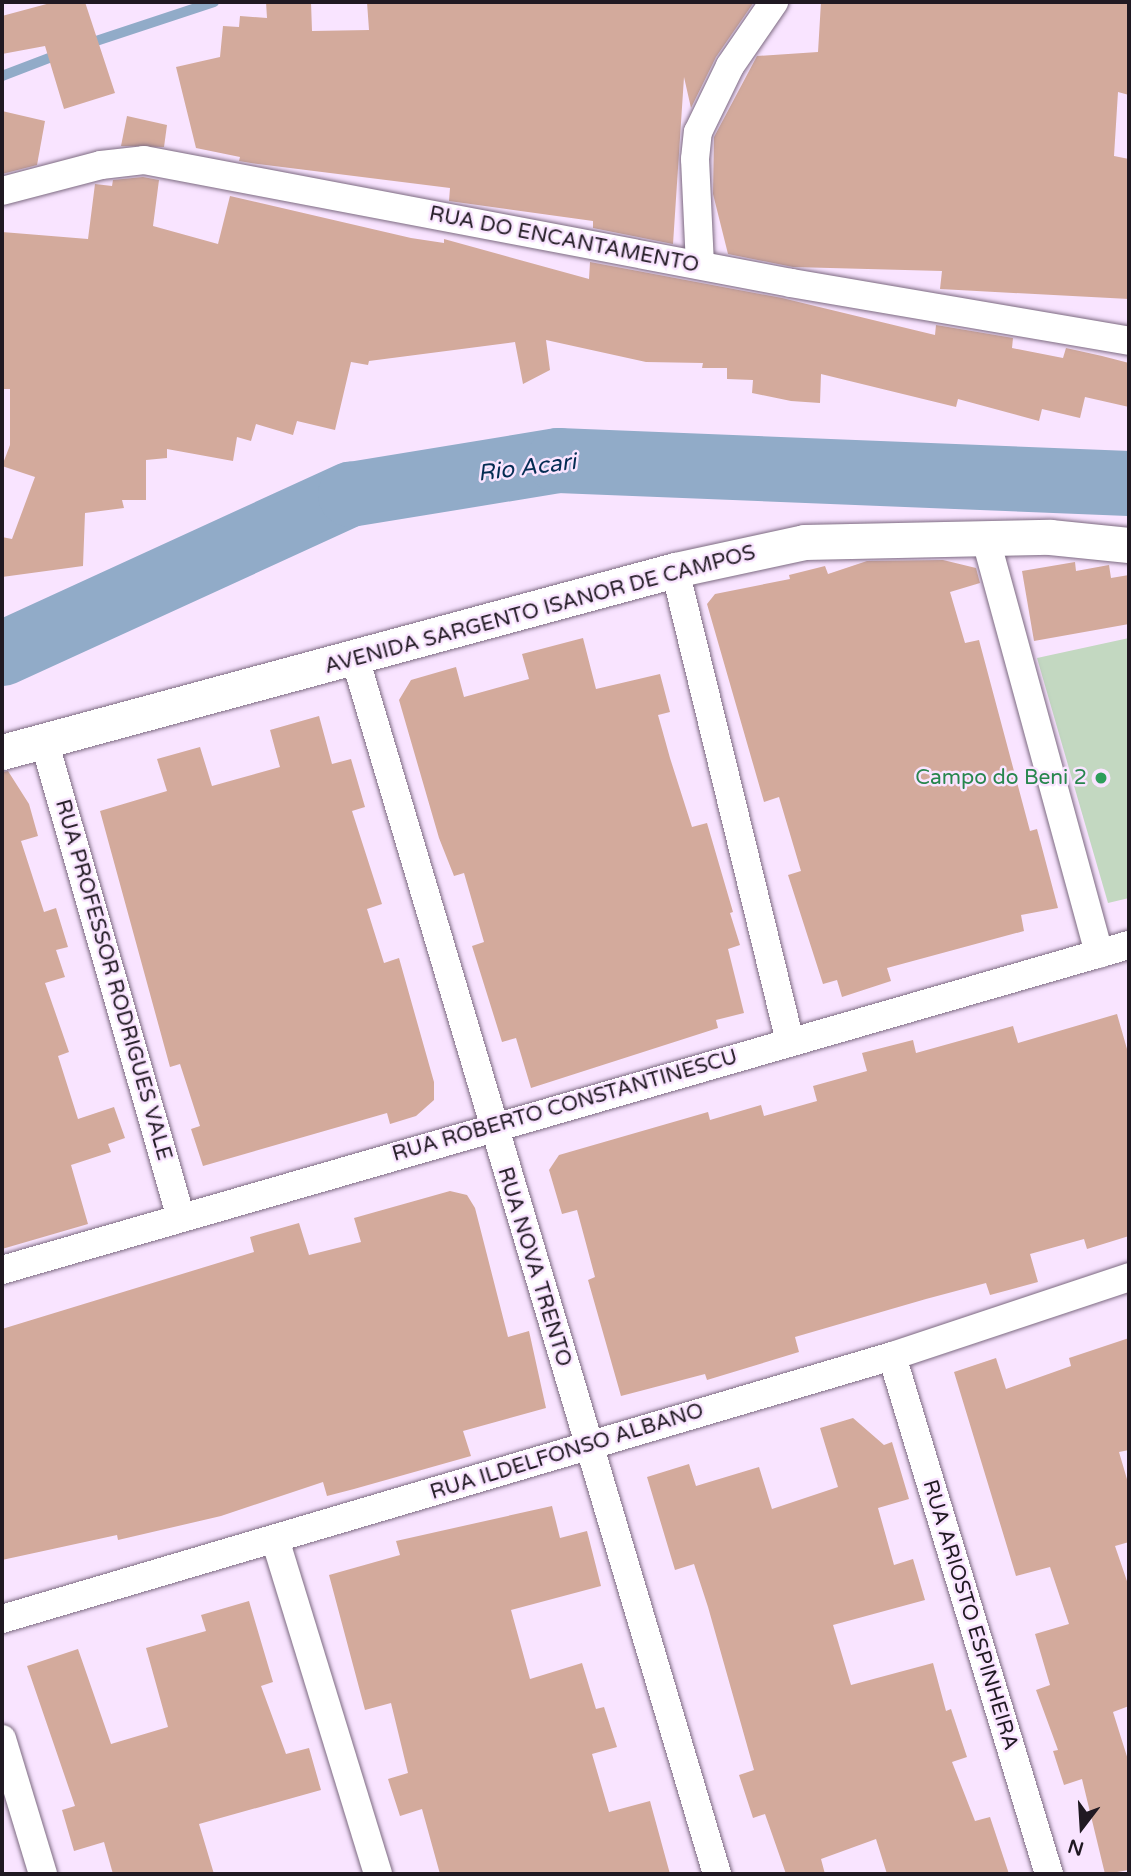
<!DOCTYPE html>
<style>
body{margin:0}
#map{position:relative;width:1131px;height:1876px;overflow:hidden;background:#f9e4ff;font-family:"Varela Round",sans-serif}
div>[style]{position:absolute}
.green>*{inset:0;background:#c3d8c1}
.stream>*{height:10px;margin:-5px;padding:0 5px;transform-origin:5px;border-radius:5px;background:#91abc8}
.river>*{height:65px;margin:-32.5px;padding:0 32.5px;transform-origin:32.5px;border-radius:32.5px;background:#91abc8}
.building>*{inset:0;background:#d3aa9c}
.roads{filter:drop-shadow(0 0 2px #7c6a81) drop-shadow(0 0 2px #7c6a81)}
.minor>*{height:28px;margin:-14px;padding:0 14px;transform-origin:14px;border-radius:14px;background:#fff}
.tertiary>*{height:35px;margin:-17.5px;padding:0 17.5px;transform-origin:17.5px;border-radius:17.5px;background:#fff}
.dots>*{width:19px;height:19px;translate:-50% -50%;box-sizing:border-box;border:4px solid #f9e4ff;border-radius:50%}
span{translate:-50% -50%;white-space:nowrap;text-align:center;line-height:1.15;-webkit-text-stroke:5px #f9e4ff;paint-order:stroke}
.street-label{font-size:21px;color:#201922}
.leisure-label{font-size:21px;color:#27864d}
.right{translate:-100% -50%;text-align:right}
.water-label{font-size:23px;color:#032c52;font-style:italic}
.frame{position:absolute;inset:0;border:4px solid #201922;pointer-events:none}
.north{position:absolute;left:1047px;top:1792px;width:70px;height:70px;-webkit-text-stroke:5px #f9e4ff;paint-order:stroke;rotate:197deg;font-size:19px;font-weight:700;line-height:28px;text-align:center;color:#201922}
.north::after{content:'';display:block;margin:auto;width:24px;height:32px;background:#201922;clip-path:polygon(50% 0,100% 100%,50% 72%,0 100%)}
</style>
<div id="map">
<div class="green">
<i style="clip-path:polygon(1129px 638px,1129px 898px,1108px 903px,1037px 658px)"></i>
</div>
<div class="stream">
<i style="left:84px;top:45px;width:137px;rotate:-18.3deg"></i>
<i style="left:2px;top:76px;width:64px;rotate:-21deg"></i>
</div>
<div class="river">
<i style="left:2px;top:653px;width:383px;rotate:-24.6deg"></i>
<i style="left:350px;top:494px;width:211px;rotate:-9.3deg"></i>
<i style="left:558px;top:460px;width:571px;rotate:2.31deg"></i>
</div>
<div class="building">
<i style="clip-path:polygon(54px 2px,85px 2px,115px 93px,64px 109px,45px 46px,2px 54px,2px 16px)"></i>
<i style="clip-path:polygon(266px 2px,311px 2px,312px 31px,369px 30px,367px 2px,754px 2px,716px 57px,691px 108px,684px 77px,673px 244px,593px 228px,593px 221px,449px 201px,450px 188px,251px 163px,239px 161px,240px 157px,196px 148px,176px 67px,220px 57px,223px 26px,239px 27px,240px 16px,267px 18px)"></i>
<i style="clip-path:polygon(821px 2px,1129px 2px,1129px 95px,1118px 92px,1114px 156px,1129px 159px,1129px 299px,940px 289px,942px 271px,793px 267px,728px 254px,713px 194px,714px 137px,757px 56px,818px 52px)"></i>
<i style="clip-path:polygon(2px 111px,45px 121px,37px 165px,2px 174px)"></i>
<i style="clip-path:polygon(127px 116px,167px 125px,164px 147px,121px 146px)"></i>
<i style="clip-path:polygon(143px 177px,159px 180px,153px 226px,218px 244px,230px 196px,411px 238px,444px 243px,444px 239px,589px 279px,590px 262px,782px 298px,935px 335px,936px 325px,1013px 338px,1012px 348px,1063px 358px,1066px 348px,1102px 356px,1129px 363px,1129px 407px,1085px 397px,1080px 418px,1042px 409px,1039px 421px,958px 399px,956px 407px,821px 374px,820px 403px,791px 401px,752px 393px,753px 380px,727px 379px,727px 368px,702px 368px,703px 363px,646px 362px,546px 340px,550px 370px,523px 384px,515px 342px,369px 361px,368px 365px,351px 362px,335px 430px,297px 421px,293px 435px,256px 424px,251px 441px,237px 437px,233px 461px,167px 449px,167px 458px,146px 460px,146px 500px,122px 500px,124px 508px,85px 513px,83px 566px,2px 577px,2px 537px,12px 539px,35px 477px,2px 466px,10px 445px,10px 389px,2px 389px,2px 232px,88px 239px,95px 184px,112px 186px,113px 180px)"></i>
<i style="clip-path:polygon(943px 560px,976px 568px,980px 583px,950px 592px,965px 643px,979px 640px,1030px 831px,1037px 829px,1058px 908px,1021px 915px,1024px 931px,887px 968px,891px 981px,842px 997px,837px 980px,823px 984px,788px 875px,801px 871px,779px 797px,764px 802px,707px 604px,715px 594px,790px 579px,789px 575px,825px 566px,828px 574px,867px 561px)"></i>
<i style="clip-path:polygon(1075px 562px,1076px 571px,1109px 565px,1111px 578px,1129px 575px,1129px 624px,1034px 641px,1022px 571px)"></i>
<i style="clip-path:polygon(583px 638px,596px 689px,660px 674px,670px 712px,658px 715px,670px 758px,692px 827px,707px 823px,733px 912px,730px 913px,740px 945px,728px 949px,744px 1013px,716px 1020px,718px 1028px,531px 1088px,516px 1038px,502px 1042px,472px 946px,484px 942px,464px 873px,454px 876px,439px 838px,399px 700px,411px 680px,456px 667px,464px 697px,529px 679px,522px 654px)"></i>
<i style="clip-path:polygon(319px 716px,332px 764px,351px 759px,365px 807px,352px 811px,382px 904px,367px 909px,384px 963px,399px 958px,434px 1082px,434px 1100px,416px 1116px,390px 1124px,387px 1113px,203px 1166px,191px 1129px,200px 1126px,180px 1064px,170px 1067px,100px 811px,167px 791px,157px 759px,200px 747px,212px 786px,280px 767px,270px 730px)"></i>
<i style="clip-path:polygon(8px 771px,29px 804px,38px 836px,21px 841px,44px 912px,56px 908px,68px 947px,56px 950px,65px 977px,45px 983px,69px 1052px,58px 1056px,78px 1119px,114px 1107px,125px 1138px,108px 1144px,111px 1152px,71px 1165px,88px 1224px,2px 1249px,2px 772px)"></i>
<i style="clip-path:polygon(1117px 1014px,1129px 1056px,1129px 1236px,1087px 1249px,1084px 1239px,1030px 1254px,1038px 1282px,990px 1295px,986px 1283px,926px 1299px,795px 1337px,799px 1352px,707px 1380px,705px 1374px,621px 1396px,588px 1280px,595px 1277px,577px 1210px,562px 1214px,549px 1170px,559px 1155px,708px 1112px,710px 1120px,761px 1105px,764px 1116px,817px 1101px,813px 1086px,867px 1071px,862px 1053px,913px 1040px,916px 1053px,1013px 1026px,1018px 1043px)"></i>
<i style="clip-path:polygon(450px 1191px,467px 1195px,475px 1208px,508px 1337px,529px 1331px,546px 1408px,463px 1431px,471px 1456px,354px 1489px,327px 1496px,323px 1482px,221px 1516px,118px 1540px,117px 1535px,2px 1560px,2px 1329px,254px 1252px,250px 1237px,299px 1223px,309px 1255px,361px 1242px,354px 1218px)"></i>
<i style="clip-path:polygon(1129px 1338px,1129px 1450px,1119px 1452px,1129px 1486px,1129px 1542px,1115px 1546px,1129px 1587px,1129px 1706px,1113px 1712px,1129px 1763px,1129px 1870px,1105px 1874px,1082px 1779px,1064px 1785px,1053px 1751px,1058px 1750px,1036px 1690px,1050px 1685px,1035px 1634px,1069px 1624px,1050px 1567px,1016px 1576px,954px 1372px,996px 1358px,1006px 1389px,1071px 1366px,1069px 1358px)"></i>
<i style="clip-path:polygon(853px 1418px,884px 1445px,892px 1442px,909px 1499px,878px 1508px,894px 1565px,913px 1559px,925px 1600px,833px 1625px,851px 1685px,933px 1663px,946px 1711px,951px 1709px,967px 1757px,952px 1762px,975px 1821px,990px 1817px,1009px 1874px,887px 1874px,876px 1839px,821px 1859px,825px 1874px,786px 1874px,765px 1814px,753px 1818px,739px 1775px,754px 1770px,708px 1607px,694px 1564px,675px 1570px,647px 1477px,689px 1464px,696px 1486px,759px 1467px,772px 1509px,838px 1487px,820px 1428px)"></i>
<i style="clip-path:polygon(552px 1506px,560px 1538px,587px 1531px,601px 1586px,511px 1610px,530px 1679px,582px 1663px,596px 1709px,604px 1707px,617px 1747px,592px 1754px,609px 1812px,650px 1801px,670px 1874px,440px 1874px,422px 1809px,400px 1816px,388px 1779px,408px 1773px,391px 1703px,365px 1710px,329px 1575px,400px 1555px,396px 1541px)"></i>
<i style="clip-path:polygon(249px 1601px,273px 1682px,261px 1686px,286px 1754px,309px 1748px,321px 1790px,199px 1824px,214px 1874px,113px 1874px,104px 1842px,74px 1851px,62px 1810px,75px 1806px,27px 1666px,78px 1649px,111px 1744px,168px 1727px,146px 1648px,206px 1631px,201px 1615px)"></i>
</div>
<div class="roads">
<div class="minor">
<i style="left:2px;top:191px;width:102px;rotate:-14.7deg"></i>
<i style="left:101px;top:165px;width:43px;rotate:-6.6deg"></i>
<i style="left:144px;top:160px;width:659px;rotate:10.76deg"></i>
<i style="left:791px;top:283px;width:343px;rotate:9.7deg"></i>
<i style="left:700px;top:265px;width:106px;rotate:-92.7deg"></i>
<i style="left:695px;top:159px;width:27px;rotate:-84deg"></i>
<i style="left:698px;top:132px;width:73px;rotate:-64.1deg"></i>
<i style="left:730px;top:66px;width:78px;rotate:-55.5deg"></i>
<i style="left:986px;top:540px;width:429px;rotate:74.7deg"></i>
<i style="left:675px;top:570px;width:485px;rotate:76.3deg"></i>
<i style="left:355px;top:658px;width:1269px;rotate:73.42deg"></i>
<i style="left:45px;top:744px;width:492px;rotate:74deg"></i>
<i style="left:2px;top:1270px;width:1173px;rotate:-16.09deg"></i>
<i style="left:892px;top:1356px;width:541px;rotate:73.14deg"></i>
<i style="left:275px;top:1539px;width:350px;rotate:72.9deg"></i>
<i style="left:2px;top:1619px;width:928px;rotate:-16.46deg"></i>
<i style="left:892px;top:1356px;width:250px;rotate:-18.4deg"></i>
<i style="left:2px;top:1739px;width:141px;rotate:73.1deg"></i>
</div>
<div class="tertiary">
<i style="left:2px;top:752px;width:697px;rotate:-15.13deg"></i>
<i style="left:675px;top:570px;width:132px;rotate:-12.2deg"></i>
<i style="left:804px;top:542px;width:246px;rotate:-1.2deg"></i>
<i style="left:1050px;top:537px;width:79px;rotate:5.8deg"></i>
</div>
</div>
<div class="dots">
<i style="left:1101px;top:778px;background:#2e9e5b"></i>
</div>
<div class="street-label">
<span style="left:564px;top:240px;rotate:11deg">RUA DO ENCANTAMENTO</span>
<span style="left:540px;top:610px;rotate:-15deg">AVENIDA SARGENTO ISANOR DE CAMPOS</span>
<span style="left:113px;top:980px;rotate:74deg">RUA PROFESSOR RODRIGUES VALE</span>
<span style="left:565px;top:1106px;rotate:-16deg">RUA ROBERTO CONSTANTINESCU</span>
<span style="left:534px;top:1267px;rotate:73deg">RUA NOVA TRENTO</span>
<span style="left:567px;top:1452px;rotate:-17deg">RUA ILDELFONSO ALBANO</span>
<span style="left:970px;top:1615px;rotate:73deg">RUA ARIOSTO ESPINHEIRA</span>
</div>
<div class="leisure-label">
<span class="right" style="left:1087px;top:778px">Campo do Beni 2</span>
</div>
<div class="water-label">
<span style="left:527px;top:468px;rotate:-7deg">Rio Acari</span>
</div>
<div class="frame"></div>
<div class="north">N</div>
</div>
